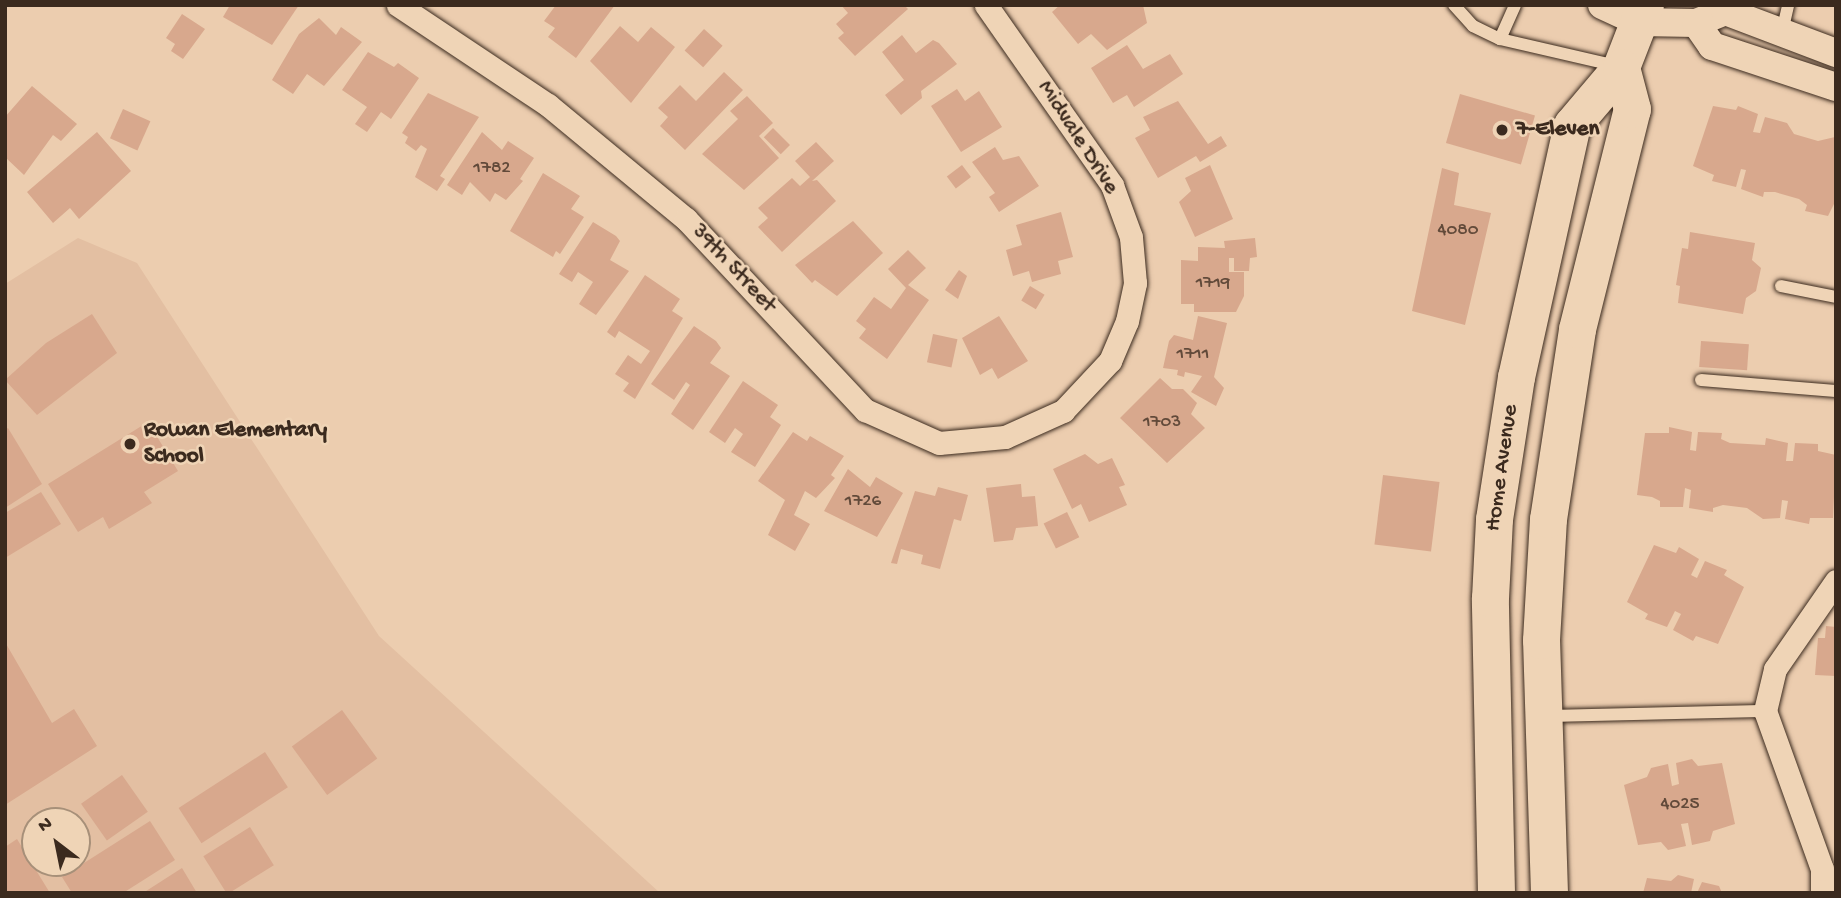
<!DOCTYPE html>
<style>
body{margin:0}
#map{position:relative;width:1841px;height:898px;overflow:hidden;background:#eccdaf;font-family:"Gochi Hand",sans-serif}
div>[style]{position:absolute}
.built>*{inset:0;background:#e3bfa2}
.building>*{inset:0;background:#d8a88d;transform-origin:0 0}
.roads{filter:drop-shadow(0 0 2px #3b2a1e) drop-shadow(0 0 2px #3b2a1e)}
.service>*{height:12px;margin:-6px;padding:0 6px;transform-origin:6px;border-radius:6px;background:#efd4b6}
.minor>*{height:23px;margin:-11.5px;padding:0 11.5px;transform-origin:11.5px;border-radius:11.5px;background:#efd4b6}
.tertiary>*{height:28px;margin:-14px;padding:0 14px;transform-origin:14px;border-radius:14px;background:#efd4b6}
.primary>*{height:37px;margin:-18.5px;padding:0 18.5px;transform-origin:18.5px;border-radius:18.5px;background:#efd4b6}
.dots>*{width:19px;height:19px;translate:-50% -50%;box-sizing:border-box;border:4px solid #efd4b6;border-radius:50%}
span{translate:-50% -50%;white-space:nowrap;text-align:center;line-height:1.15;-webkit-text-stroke:5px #efd4b6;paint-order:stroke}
.number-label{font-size:19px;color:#624a3a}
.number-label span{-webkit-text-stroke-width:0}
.poi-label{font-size:23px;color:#3b2a1e;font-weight:700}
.left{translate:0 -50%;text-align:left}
.street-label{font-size:23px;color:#3b2a1e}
.frame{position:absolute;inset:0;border:7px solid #3b2a1e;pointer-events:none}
.north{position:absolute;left:21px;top:807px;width:70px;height:70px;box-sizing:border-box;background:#efd4b6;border:2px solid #a79079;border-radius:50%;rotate:328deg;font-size:19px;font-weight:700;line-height:28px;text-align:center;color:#3b2a1e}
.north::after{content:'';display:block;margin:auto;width:24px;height:32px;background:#3b2a1e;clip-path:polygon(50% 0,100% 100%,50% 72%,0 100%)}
</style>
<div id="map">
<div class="built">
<i style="clip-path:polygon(evenodd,78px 238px,137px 263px,379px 636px,660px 893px,5px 893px,5px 284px,78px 238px,35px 821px,77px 821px,77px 863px,35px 863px,35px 821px)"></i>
</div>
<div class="building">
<i style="clip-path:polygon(230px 5px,299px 5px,272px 45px,223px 17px)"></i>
<i style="clip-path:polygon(556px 5px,580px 7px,615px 5px,576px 58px,548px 37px,555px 28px,544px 21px)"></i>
<i style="clip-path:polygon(841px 5px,904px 5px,908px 9px,855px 56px,838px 38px,844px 33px,836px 24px,848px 13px)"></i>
<i style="clip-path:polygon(1060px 5px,1143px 5px,1147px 23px,1107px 50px,1091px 34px,1078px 44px,1052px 12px)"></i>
<i style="clip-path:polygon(182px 14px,205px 29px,183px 59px,171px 51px,175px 44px,166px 38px)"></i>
<i style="clip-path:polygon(319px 18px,336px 35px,341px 27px,362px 42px,324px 86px,307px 74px,293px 94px,272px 80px,299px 34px)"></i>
<i style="clip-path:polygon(620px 26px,638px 42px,651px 27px,675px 47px,631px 103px,590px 61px)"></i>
<i style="left:704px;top:29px;width:25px;height:29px;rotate:42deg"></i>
<i style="clip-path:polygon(902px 35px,916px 53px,933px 40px,939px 43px,957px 64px,921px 91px,922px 98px,901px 115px,885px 95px,904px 80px,882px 52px)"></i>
<i style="clip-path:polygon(1127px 45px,1143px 69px,1170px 54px,1183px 74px,1134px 107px,1127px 95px,1113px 103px,1091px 68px)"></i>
<i style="clip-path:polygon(368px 52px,394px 67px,398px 63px,419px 78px,391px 119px,381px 112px,367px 132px,355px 124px,367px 107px,342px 90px)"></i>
<i style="clip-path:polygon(724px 72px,743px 90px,685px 150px,660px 126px,668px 117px,658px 108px,680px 85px,696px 101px)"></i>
<i style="clip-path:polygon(32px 86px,77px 124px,61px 141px,53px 135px,24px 175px,5px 157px,5px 117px)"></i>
<i style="clip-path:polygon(957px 89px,965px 101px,979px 91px,1002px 127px,961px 152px,931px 106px)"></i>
<i style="clip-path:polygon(428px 93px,479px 117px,440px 176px,445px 179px,437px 191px,415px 177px,427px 149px,421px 145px,416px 151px,405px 143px,408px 137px,402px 133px)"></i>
<i style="left:1460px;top:94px;width:78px;height:51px;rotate:16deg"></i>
<i style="clip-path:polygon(747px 96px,773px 123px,759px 136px,779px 158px,744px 190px,702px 154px,738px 119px,730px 111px)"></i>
<i style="clip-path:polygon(1178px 101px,1208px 144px,1221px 136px,1227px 146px,1200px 162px,1196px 156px,1158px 178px,1135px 138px,1150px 130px,1143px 117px)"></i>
<i style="clip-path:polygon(1713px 106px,1736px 110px,1738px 106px,1758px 114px,1753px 132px,1760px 133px,1765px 117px,1787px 123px,1794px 134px,1818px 141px,1835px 137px,1836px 200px,1828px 216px,1805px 211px,1807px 205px,1799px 199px,1775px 192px,1764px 192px,1763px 197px,1741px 189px,1746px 170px,1741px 169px,1736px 187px,1712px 181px,1714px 175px,1693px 166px)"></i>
<i style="left:123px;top:109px;width:30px;height:32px;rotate:24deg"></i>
<i style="left:773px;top:128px;width:24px;height:13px;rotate:45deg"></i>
<i style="clip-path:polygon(97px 132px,131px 171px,79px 219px,70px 208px,53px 223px,27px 192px)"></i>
<i style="clip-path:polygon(482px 132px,502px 150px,508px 141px,534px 158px,520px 179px,523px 181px,506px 200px,495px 193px,490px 202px,470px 182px,462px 195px,447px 185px)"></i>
<i style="clip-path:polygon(816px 142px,834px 161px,812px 181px,817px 180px,836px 201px,782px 252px,758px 227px,768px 218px,758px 208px,792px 178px,800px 186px,810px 177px,795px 161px)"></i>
<i style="clip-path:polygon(995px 147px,1003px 160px,1019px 156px,1039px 186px,999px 212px,989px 197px,995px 193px,972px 162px)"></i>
<i style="left:962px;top:165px;width:15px;height:19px;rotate:53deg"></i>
<i style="clip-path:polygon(1210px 165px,1233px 219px,1195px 237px,1179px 202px,1191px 191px,1185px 178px)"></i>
<i style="clip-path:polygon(1442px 168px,1459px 173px,1454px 205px,1491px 213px,1465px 325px,1412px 311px)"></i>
<i style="clip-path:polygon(543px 173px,580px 196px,571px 209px,584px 217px,560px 254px,556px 251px,553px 257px,510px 231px)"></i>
<i style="clip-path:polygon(1061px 212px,1073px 257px,1058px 261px,1061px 274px,1032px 282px,1029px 271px,1013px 276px,1006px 250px,1022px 245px,1016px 225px)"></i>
<i style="clip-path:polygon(853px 221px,883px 253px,837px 296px,815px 280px,812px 283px,795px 265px)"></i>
<i style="clip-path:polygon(593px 222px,616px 236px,620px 241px,610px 260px,629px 271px,596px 315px,579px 304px,593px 282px,578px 272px,572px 282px,559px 274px)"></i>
<i style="clip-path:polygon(1690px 232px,1755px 243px,1752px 260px,1761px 268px,1756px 291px,1746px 298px,1743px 314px,1678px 303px,1680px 286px,1676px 285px,1682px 248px,1688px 249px)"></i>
<i style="clip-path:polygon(1255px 238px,1257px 257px,1250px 258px,1249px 271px,1234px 271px,1234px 258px,1229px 258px,1229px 272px,1244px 272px,1244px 296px,1236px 312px,1194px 312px,1194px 304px,1181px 304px,1181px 260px,1198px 261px,1198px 247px,1225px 248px,1224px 241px)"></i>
<i style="clip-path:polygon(908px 250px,926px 268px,908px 285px,929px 300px,887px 359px,859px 338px,866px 329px,856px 321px,874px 297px,891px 309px,906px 288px,888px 269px)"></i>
<i style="clip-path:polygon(959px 270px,967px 276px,958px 299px,945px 290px)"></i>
<i style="clip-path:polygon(645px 275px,680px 299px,672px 311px,683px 318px,635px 399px,623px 391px,629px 383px,615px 374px,628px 355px,641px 364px,650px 351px,619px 331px,615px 338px,607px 332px)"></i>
<i style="left:1030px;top:286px;width:17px;height:17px;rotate:31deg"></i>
<i style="clip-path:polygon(92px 314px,117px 353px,37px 415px,5px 380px,46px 343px)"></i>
<i style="clip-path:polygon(999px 316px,1028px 361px,998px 379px,992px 368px,980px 375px,962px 338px)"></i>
<i style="clip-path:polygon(1198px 316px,1227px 323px,1214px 377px,1224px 388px,1216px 406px,1191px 392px,1202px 376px,1185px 372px,1184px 377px,1177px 375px,1178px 370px,1163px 368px,1169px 341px,1174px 335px,1193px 340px)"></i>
<i style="clip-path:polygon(694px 326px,716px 341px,721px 348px,710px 363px,730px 376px,693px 430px,671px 414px,690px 385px,686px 382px,674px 400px,651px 384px)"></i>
<i style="left:933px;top:334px;width:25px;height:29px;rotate:12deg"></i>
<i style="left:1701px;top:341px;width:48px;height:26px;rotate:4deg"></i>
<i style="clip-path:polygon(1160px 378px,1172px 389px,1183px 389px,1197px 403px,1191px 414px,1205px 428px,1167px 463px,1120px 418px)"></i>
<i style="clip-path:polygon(743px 381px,778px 405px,770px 417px,781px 425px,755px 467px,731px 452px,743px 434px,735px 428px,725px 443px,709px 432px)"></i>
<i style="clip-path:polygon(148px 422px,178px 471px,144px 492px,152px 503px,109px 529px,103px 517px,78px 532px,48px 484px)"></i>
<i style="clip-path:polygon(1669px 427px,1692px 432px,1690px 450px,1696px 451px,1698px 432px,1722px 433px,1721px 439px,1730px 443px,1765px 445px,1766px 438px,1788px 443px,1786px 461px,1793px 461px,1795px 443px,1818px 444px,1818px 451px,1836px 455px,1833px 518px,1810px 518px,1809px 524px,1785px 519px,1788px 501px,1782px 500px,1780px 518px,1763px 519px,1747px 508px,1723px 505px,1713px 508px,1713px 512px,1689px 508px,1691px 490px,1685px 488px,1683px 507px,1660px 507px,1660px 501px,1652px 497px,1637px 495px,1645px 433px,1669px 433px)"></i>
<i style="clip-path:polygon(8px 428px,42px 484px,5px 508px,5px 430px)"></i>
<i style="clip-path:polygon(793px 432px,807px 441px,810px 436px,844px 456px,831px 475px,835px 478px,816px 498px,805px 491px,794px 515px,810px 524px,795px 551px,768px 535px,785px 500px,758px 481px)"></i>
<i style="clip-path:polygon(1085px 454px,1098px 464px,1112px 458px,1125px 485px,1119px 487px,1127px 505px,1089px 522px,1081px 504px,1072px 509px,1053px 469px)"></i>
<i style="clip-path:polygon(848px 469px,870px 487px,876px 477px,903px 493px,877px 537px,824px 511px)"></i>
<i style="left:1383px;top:475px;width:57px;height:70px;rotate:7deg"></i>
<i style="clip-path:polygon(1021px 484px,1022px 497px,1035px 496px,1038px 526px,1016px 528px,1013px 540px,994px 542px,986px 488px)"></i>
<i style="clip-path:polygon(938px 487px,968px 495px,961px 521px,954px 519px,940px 569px,921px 564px,923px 555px,901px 549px,897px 564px,891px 563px,915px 491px,935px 496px)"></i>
<i style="clip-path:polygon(41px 492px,61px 524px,5px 558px,5px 513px)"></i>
<i style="left:1067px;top:512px;width:28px;height:26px;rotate:64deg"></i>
<i style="clip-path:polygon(1654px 545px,1676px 553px,1679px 547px,1699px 559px,1691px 575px,1697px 578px,1705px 561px,1727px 570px,1724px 575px,1744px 587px,1718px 644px,1696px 636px,1693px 641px,1673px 630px,1681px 614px,1675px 611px,1667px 627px,1645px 619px,1648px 614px,1627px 602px)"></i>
<i style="clip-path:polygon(1826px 626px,1836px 627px,1836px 676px,1815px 675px,1818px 638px,1825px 638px)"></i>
<i style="clip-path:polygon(5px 642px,52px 723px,74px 709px,97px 746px,5px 805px)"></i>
<i style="left:342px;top:710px;width:60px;height:62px;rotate:54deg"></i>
<i style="left:265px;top:752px;width:42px;height:103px;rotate:57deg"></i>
<i style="clip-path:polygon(1692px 759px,1698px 766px,1722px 763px,1735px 824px,1713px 831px,1710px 841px,1692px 845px,1688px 823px,1681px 824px,1686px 846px,1668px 850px,1661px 842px,1638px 845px,1624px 785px,1647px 777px,1651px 768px,1668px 764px,1672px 786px,1679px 784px,1676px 763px)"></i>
<i style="left:122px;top:775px;width:45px;height:50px;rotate:55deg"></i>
<i style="clip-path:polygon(150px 821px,175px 860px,123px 893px,72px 893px,62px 877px)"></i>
<i style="left:250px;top:827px;width:45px;height:55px;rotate:58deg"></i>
<i style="clip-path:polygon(17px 839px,42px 880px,50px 893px,5px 893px,5px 847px)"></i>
<i style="clip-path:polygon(182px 868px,197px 893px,143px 893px)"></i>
<i style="clip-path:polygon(1678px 875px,1694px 879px,1691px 893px,1643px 893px,1647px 878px,1671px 881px)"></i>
<i style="clip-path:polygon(1702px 882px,1719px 886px,1722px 893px,1697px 893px)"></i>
</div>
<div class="roads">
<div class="service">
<i style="left:1454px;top:5px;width:28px;rotate:48deg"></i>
<i style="left:1473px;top:26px;width:30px;rotate:26deg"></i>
<i style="left:1500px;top:39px;width:120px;rotate:13deg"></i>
<i style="left:1782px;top:32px;width:28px;rotate:-77deg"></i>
<i style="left:1500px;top:39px;width:37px;rotate:-66deg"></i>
<i style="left:1781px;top:286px;width:56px;rotate:11.3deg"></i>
<i style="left:1701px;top:380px;width:135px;rotate:4.7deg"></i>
<i style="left:1545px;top:716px;width:220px;rotate:-1.3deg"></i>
</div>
<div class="minor">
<i style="left:398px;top:5px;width:180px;rotate:33.7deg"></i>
<i style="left:548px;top:105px;width:179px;rotate:39.6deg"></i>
<i style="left:686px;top:219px;width:262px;rotate:46.9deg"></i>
<i style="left:865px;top:410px;width:81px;rotate:24deg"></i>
<i style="left:939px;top:443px;width:66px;rotate:-5.2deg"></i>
<i style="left:1005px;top:437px;width:64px;rotate:-24.1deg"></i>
<i style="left:1063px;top:411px;width:69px;rotate:-46.8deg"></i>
<i style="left:1110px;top:361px;width:43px;rotate:-67deg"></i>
<i style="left:1127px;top:321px;width:39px;rotate:-78deg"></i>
<i style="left:1135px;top:283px;width:46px;rotate:-95deg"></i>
<i style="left:1131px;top:237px;width:55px;rotate:-110.1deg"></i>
<i style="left:1112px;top:185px;width:220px;rotate:-125deg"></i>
<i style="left:1822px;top:893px;width:24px;rotate:-90deg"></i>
<i style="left:1822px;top:869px;width:168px;rotate:-109.8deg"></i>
<i style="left:1765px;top:711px;width:43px;rotate:-76.6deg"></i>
<i style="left:1775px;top:669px;width:107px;rotate:-55.3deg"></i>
</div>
<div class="tertiary">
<i style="left:1602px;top:5px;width:40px;rotate:25deg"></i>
<i style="left:1638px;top:22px;width:58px;rotate:1deg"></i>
<i style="left:1696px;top:23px;width:31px;rotate:-22deg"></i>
<i style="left:1725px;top:11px;width:119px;rotate:20.7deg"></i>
<i style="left:1696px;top:23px;width:28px;rotate:55deg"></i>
<i style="left:1712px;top:46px;width:131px;rotate:18.3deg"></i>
</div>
<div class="primary">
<i style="left:1496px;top:893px;width:295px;rotate:-91.2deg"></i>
<i style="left:1490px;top:598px;width:79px;rotate:-87.1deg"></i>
<i style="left:1494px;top:519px;width:144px;rotate:-81.2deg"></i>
<i style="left:1516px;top:377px;width:258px;rotate:-77.5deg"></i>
<i style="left:1572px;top:125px;width:76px;rotate:-49.8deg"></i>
<i style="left:1621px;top:67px;width:66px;rotate:-68.8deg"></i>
<i style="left:1549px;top:893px;width:253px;rotate:-91.8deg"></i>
<i style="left:1541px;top:640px;width:121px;rotate:-86.7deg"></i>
<i style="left:1548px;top:519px;width:192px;rotate:-81.3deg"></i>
<i style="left:1577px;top:329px;width:227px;rotate:-76deg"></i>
<i style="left:1632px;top:109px;width:43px;rotate:-104.7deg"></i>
</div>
</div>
<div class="dots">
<i style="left:1502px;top:130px;background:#3b2a1e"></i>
<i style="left:130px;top:444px;background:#3b2a1e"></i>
</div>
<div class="number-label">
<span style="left:492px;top:169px">1782</span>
<span style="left:1458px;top:231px">4080</span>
<span style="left:1213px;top:284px">1719</span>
<span style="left:1193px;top:355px">1711</span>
<span style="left:1162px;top:423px">1703</span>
<span style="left:863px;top:502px">1726</span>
<span style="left:1680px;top:805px">4025</span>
</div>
<div class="poi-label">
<span class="left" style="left:1516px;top:130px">7-Eleven</span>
<span class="left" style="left:144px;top:444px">Rowan Elementary<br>School</span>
</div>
<div class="street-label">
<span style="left:1077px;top:138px;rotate:57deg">Midvale Drive</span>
<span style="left:733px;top:269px;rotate:47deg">39th Street</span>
<span style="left:1503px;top:468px;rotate:-82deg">Home Avenue</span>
</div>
<div class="frame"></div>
<div class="north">N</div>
</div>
